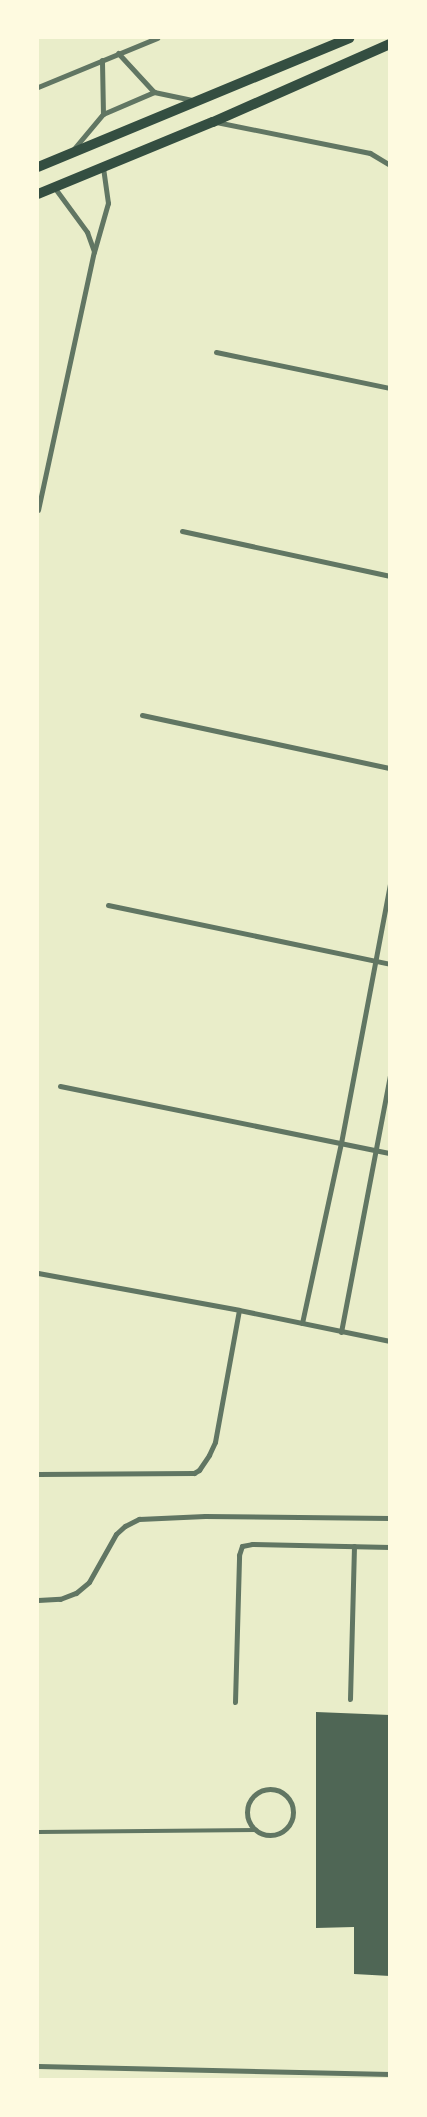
<!DOCTYPE html>
<style>
body{margin:0}
#map{position:relative;width:427px;height:2117px;overflow:hidden;background:#e9edc9;font-family:"PT Sans",sans-serif}
div>[style]{position:absolute}
.building>*{inset:0;background:#4f6655}
.service>*{height:4px;margin:-2px;padding:0 2px;transform-origin:2px;border-radius:2px;background:#617663}
.minor>*{height:5px;margin:-2.5px;padding:0 2.5px;transform-origin:2.5px;border-radius:2.5px;background:#617663}
.minor>.ring{margin:-2.5px;padding:0;box-sizing:content-box;background:none;border:5px solid #617663;border-radius:50%}
.secondary>*{height:10px;margin:-5px;padding:0 5px;transform-origin:5px;border-radius:5px;background:#344e41}
span{translate:-50% -50%;white-space:nowrap;text-align:center;line-height:1.15;-webkit-text-stroke:4px #fefae0;paint-order:stroke}
.frame{position:absolute;inset:0;border:39px solid #fefae0;pointer-events:none}
</style>
<div id="map">
<div class="building">
<i style="clip-path:polygon(316px 1712px,390px 1715px,390px 1976px,354px 1974px,354px 1927px,316px 1928px)"></i>
</div>
<div class="service">
<i style="left:38px;top:1832px;width:218px;rotate:-0.5deg"></i>
</div>
<div class="minor">
<i style="left:118px;top:53px;width:53px;rotate:47.3deg"></i>
<i style="left:154px;top:92px;width:40px;rotate:12deg"></i>
<i style="left:38px;top:87px;width:129px;rotate:-22.4deg"></i>
<i style="left:103px;top:114px;width:56px;rotate:-23.3deg"></i>
<i style="left:216px;top:122px;width:157px;rotate:11.4deg"></i>
<i style="left:370px;top:153px;width:23px;rotate:31deg"></i>
<i style="left:72px;top:151px;width:48px;rotate:-50deg"></i>
<i style="left:103px;top:114px;width:54px;rotate:-91.1deg"></i>
<i style="left:54px;top:187px;width:56px;rotate:53.7deg"></i>
<i style="left:87px;top:232px;width:20px;rotate:70deg"></i>
<i style="left:216px;top:352px;width:178px;rotate:11.7deg"></i>
<i style="left:38px;top:510px;width:264px;rotate:-77.8deg"></i>
<i style="left:94px;top:252px;width:51px;rotate:-74.1deg"></i>
<i style="left:108px;top:203px;width:36px;rotate:-98deg"></i>
<i style="left:182px;top:531px;width:213px;rotate:12.2deg"></i>
<i style="left:142px;top:715px;width:254px;rotate:12.1deg"></i>
<i style="left:108px;top:905px;width:288px;rotate:11.8deg"></i>
<i style="left:60px;top:1086px;width:337px;rotate:11.5deg"></i>
<i style="left:38px;top:1273px;width:204px;rotate:10.4deg"></i>
<i style="left:239px;top:1310px;width:154px;rotate:11.6deg"></i>
<i style="left:302px;top:1323px;width:184px;rotate:-77.8deg"></i>
<i style="left:341px;top:1143px;width:264px;rotate:-79.3deg"></i>
<i style="left:341px;top:1332px;width:261px;rotate:-79.2deg"></i>
<i style="left:38px;top:1474px;width:156px;rotate:-0.4deg"></i>
<i style="left:194px;top:1473px;width:6px;rotate:-31deg"></i>
<i style="left:199px;top:1470px;width:18px;rotate:-56deg"></i>
<i style="left:209px;top:1455px;width:14px;rotate:-65deg"></i>
<i style="left:215px;top:1442px;width:134px;rotate:-79.7deg"></i>
<i style="left:38px;top:1600px;width:22px;rotate:-3deg"></i>
<i style="left:60px;top:1599px;width:17px;rotate:-21deg"></i>
<i style="left:76px;top:1593px;width:17px;rotate:-40deg"></i>
<i style="left:89px;top:1582px;width:55px;rotate:-60.6deg"></i>
<i style="left:116px;top:1534px;width:12px;rotate:-42deg"></i>
<i style="left:125px;top:1526px;width:16px;rotate:-27deg"></i>
<i style="left:139px;top:1519px;width:66px;rotate:-2.6deg"></i>
<i style="left:205px;top:1516px;width:185px;rotate:0.6deg"></i>
<i style="left:350px;top:1699px;width:153px;rotate:-88.5deg"></i>
<i style="left:235px;top:1702px;width:147px;rotate:-88.4deg"></i>
<i style="left:239px;top:1555px;width:9px;rotate:-72deg"></i>
<i style="left:242px;top:1546px;width:10px;rotate:-11deg"></i>
<i style="left:252px;top:1544px;width:138px;rotate:1.2deg"></i>
<i class="ring" style="left:247px;top:1789px;width:41px;height:41px"></i>
<i style="left:38px;top:2066px;width:352px;rotate:1.3deg"></i>
</div>
<div class="secondary">
<i style="left:38px;top:167px;width:337px;rotate:-22.5deg"></i>
<i style="left:38px;top:194px;width:189px;rotate:-22.4deg"></i>
<i style="left:213px;top:122px;width:193px;rotate:-23.8deg"></i>
</div>
<div class="frame"></div>
</div>
